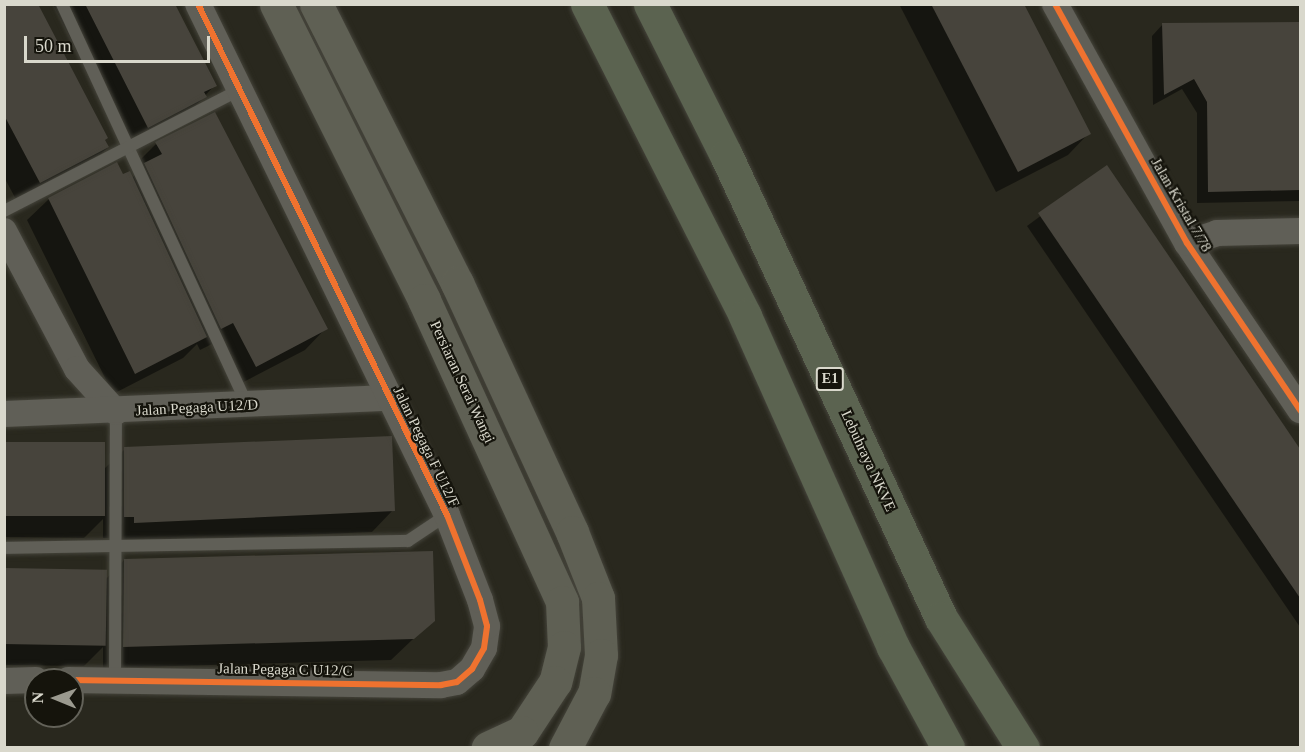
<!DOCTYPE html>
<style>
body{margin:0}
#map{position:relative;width:1305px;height:752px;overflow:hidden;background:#29281e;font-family:Georgia,serif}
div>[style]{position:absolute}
.shadow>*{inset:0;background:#0007}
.building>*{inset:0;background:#47443c;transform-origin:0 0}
.roads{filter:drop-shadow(0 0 2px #45443b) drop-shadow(0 0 2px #45443b)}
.lane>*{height:12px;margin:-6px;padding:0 6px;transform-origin:6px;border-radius:6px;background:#605f57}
.street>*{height:26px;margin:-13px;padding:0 13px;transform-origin:13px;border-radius:13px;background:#605f57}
.secondary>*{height:33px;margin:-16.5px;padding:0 16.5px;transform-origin:16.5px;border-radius:16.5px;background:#5f6054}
.highway>*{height:33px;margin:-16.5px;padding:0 16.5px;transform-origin:16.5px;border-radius:16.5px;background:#5b6350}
.cycleway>*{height:6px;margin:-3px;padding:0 3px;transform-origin:3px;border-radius:3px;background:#ef722f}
span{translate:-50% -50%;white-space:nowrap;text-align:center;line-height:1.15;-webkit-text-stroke:4.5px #15140c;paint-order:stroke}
.shield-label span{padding:2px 4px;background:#15140c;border:2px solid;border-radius:4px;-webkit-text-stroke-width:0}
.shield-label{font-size:14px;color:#d9d8cc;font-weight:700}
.street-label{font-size:15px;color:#d9d8cc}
.frame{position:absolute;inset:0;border:6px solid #d9d8cc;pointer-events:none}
.north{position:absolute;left:24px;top:668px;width:60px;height:60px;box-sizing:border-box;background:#15140c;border:2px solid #636259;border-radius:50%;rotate:271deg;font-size:16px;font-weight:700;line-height:24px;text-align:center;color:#d9d8cc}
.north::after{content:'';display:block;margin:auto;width:21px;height:27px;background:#9b9a8f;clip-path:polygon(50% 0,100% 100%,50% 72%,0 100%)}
.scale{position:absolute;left:24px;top:36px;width:186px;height:27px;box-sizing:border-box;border:3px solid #d9d8cc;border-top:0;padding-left:8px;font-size:18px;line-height:21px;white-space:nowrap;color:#d9d8cc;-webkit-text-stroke:4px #15140c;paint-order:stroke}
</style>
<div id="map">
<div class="shadow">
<i style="clip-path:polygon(4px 4px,108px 147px,86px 169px,18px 203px,4px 177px)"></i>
<i style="clip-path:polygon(53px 4px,173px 4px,215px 85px,184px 118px,126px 148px)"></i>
<i style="clip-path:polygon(899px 4px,1022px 4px,1089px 133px,1068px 155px,996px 192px)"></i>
<i style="clip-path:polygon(1300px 23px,1300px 201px,1197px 203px,1197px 113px,1182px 89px,1153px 105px,1152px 36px,1163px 24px)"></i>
<i style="clip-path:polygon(156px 144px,326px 328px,305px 350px,234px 387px,212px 344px,200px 350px,197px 344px,183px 358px,113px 394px,27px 220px,49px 199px,122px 176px,132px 178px,138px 171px,135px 165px)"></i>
<i style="clip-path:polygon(1107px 167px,1300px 451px,1300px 627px,1027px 226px)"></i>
<i style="clip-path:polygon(4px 443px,104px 469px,125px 449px,393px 510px,372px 532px,114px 543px,113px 538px,103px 538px,103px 519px,84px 538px,4px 537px)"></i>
<i style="clip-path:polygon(124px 560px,433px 620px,391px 660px,103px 668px,103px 647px,84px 666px,4px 665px,4px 570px,106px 579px)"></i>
</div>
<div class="building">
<i style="clip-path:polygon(4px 4px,38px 4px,108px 138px,105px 140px,109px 147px,40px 183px,4px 115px)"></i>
<i style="clip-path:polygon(85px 4px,175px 4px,217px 86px,204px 92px,207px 97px,148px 128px)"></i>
<i style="clip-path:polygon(931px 4px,1024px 4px,1091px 134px,1018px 172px)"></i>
<i style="clip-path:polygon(1300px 22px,1300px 190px,1208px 192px,1207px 102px,1194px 79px,1164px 95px,1162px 23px)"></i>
<i style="clip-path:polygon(215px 112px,328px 329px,256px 367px,233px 323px,221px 329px,144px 163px,162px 154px,155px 142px)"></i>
<i style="clip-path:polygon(117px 162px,123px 174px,130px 171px,207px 337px,135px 374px,48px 198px)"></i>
<i style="clip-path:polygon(1107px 165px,1300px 449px,1300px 598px,1038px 213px)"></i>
<i style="clip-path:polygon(392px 436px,395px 511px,134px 523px,134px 517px,124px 517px,124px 447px)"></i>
<i style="left:4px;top:442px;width:101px;height:74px"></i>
<i style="clip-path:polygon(433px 551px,435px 621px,414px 639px,123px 647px,124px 559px)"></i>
<i style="left:4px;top:568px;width:103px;height:76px;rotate:1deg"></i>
</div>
<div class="roads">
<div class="lane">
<i style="left:62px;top:4px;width:442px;rotate:65.2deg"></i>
<i style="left:4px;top:211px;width:267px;rotate:-27.2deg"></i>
<i style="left:4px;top:548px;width:404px;rotate:-1deg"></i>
<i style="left:408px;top:541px;width:47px;rotate:-33.7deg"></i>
<i style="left:115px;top:679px;width:267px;rotate:-89.8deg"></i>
</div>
<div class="street">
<i style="left:1055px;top:4px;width:273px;rotate:61.1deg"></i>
<i style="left:1187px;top:243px;width:202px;rotate:55.9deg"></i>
<i style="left:4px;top:231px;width:156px;rotate:62.1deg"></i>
<i style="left:77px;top:369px;width:58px;rotate:47.8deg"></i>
<i style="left:1187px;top:243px;width:32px;rotate:-18deg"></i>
<i style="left:1217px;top:233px;width:83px;rotate:-1.4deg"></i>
<i style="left:4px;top:414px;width:385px;rotate:-2.4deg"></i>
<i style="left:68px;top:680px;width:373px;rotate:0.8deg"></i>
<i style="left:441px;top:685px;width:16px;rotate:-11deg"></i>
<i style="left:457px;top:682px;width:20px;rotate:-41deg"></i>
<i style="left:472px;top:669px;width:24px;rotate:-60deg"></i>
<i style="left:484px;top:648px;width:22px;rotate:-82deg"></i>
<i style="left:487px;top:626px;width:27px;rotate:-105deg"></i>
<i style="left:480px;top:600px;width:91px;rotate:-111.2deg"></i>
<i style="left:447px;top:515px;width:568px;rotate:-115.98deg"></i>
<i style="left:4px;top:681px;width:32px;rotate:-2deg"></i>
</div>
<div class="secondary">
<i style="left:276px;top:4px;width:331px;rotate:63.4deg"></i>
<i style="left:424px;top:300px;width:332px;rotate:65.4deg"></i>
<i style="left:562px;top:602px;width:45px;rotate:87.5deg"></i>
<i style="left:564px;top:647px;width:36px;rotate:104deg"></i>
<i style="left:555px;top:682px;width:60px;rotate:123.4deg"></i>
<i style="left:522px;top:732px;width:38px;rotate:155deg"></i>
<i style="left:316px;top:4px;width:313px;rotate:63.2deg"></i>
<i style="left:457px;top:283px;width:274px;rotate:65.2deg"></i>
<i style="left:572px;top:532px;width:71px;rotate:68.5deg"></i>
<i style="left:598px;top:598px;width:57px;rotate:87deg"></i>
<i style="left:601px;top:655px;width:39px;rotate:100deg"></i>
<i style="left:594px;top:693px;width:62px;rotate:117.8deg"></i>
</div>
<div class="highway">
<i style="left:587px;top:4px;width:350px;rotate:63.1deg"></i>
<i style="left:745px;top:316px;width:363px;rotate:65.9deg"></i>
<i style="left:893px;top:647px;width:115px;rotate:61.4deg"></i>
<i style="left:650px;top:4px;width:169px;rotate:63.3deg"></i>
<i style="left:726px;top:155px;width:510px;rotate:65.09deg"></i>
<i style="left:941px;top:618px;width:154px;rotate:57.8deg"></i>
</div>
</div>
<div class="cycleway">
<i style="left:1055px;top:4px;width:273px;rotate:61.1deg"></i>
<i style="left:1187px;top:243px;width:202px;rotate:55.9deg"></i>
<i style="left:68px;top:680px;width:373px;rotate:0.8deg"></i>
<i style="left:441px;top:685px;width:16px;rotate:-11deg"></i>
<i style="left:457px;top:682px;width:20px;rotate:-41deg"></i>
<i style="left:472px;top:669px;width:24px;rotate:-60deg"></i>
<i style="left:484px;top:648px;width:22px;rotate:-82deg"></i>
<i style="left:487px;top:626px;width:27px;rotate:-105deg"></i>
<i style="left:480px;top:600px;width:91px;rotate:-111.2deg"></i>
<i style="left:447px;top:515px;width:568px;rotate:-115.98deg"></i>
</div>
<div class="shield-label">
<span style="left:830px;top:379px">E1</span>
</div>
<div class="street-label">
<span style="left:1181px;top:205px;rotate:60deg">Jalan Kristal 7/78</span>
<span style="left:462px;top:382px;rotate:65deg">Persiaran Serai Wangi</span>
<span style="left:197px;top:408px;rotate:-3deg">Jalan Pegaga U12/D</span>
<span style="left:426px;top:447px;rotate:64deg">Jalan Pegaga F U12/F</span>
<span style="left:868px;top:461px;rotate:65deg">Lebuhraya NKVE</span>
<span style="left:285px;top:670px;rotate:1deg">Jalan Pegaga C U12/C</span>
</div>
<div class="frame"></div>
<div class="north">N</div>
<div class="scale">50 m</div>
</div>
